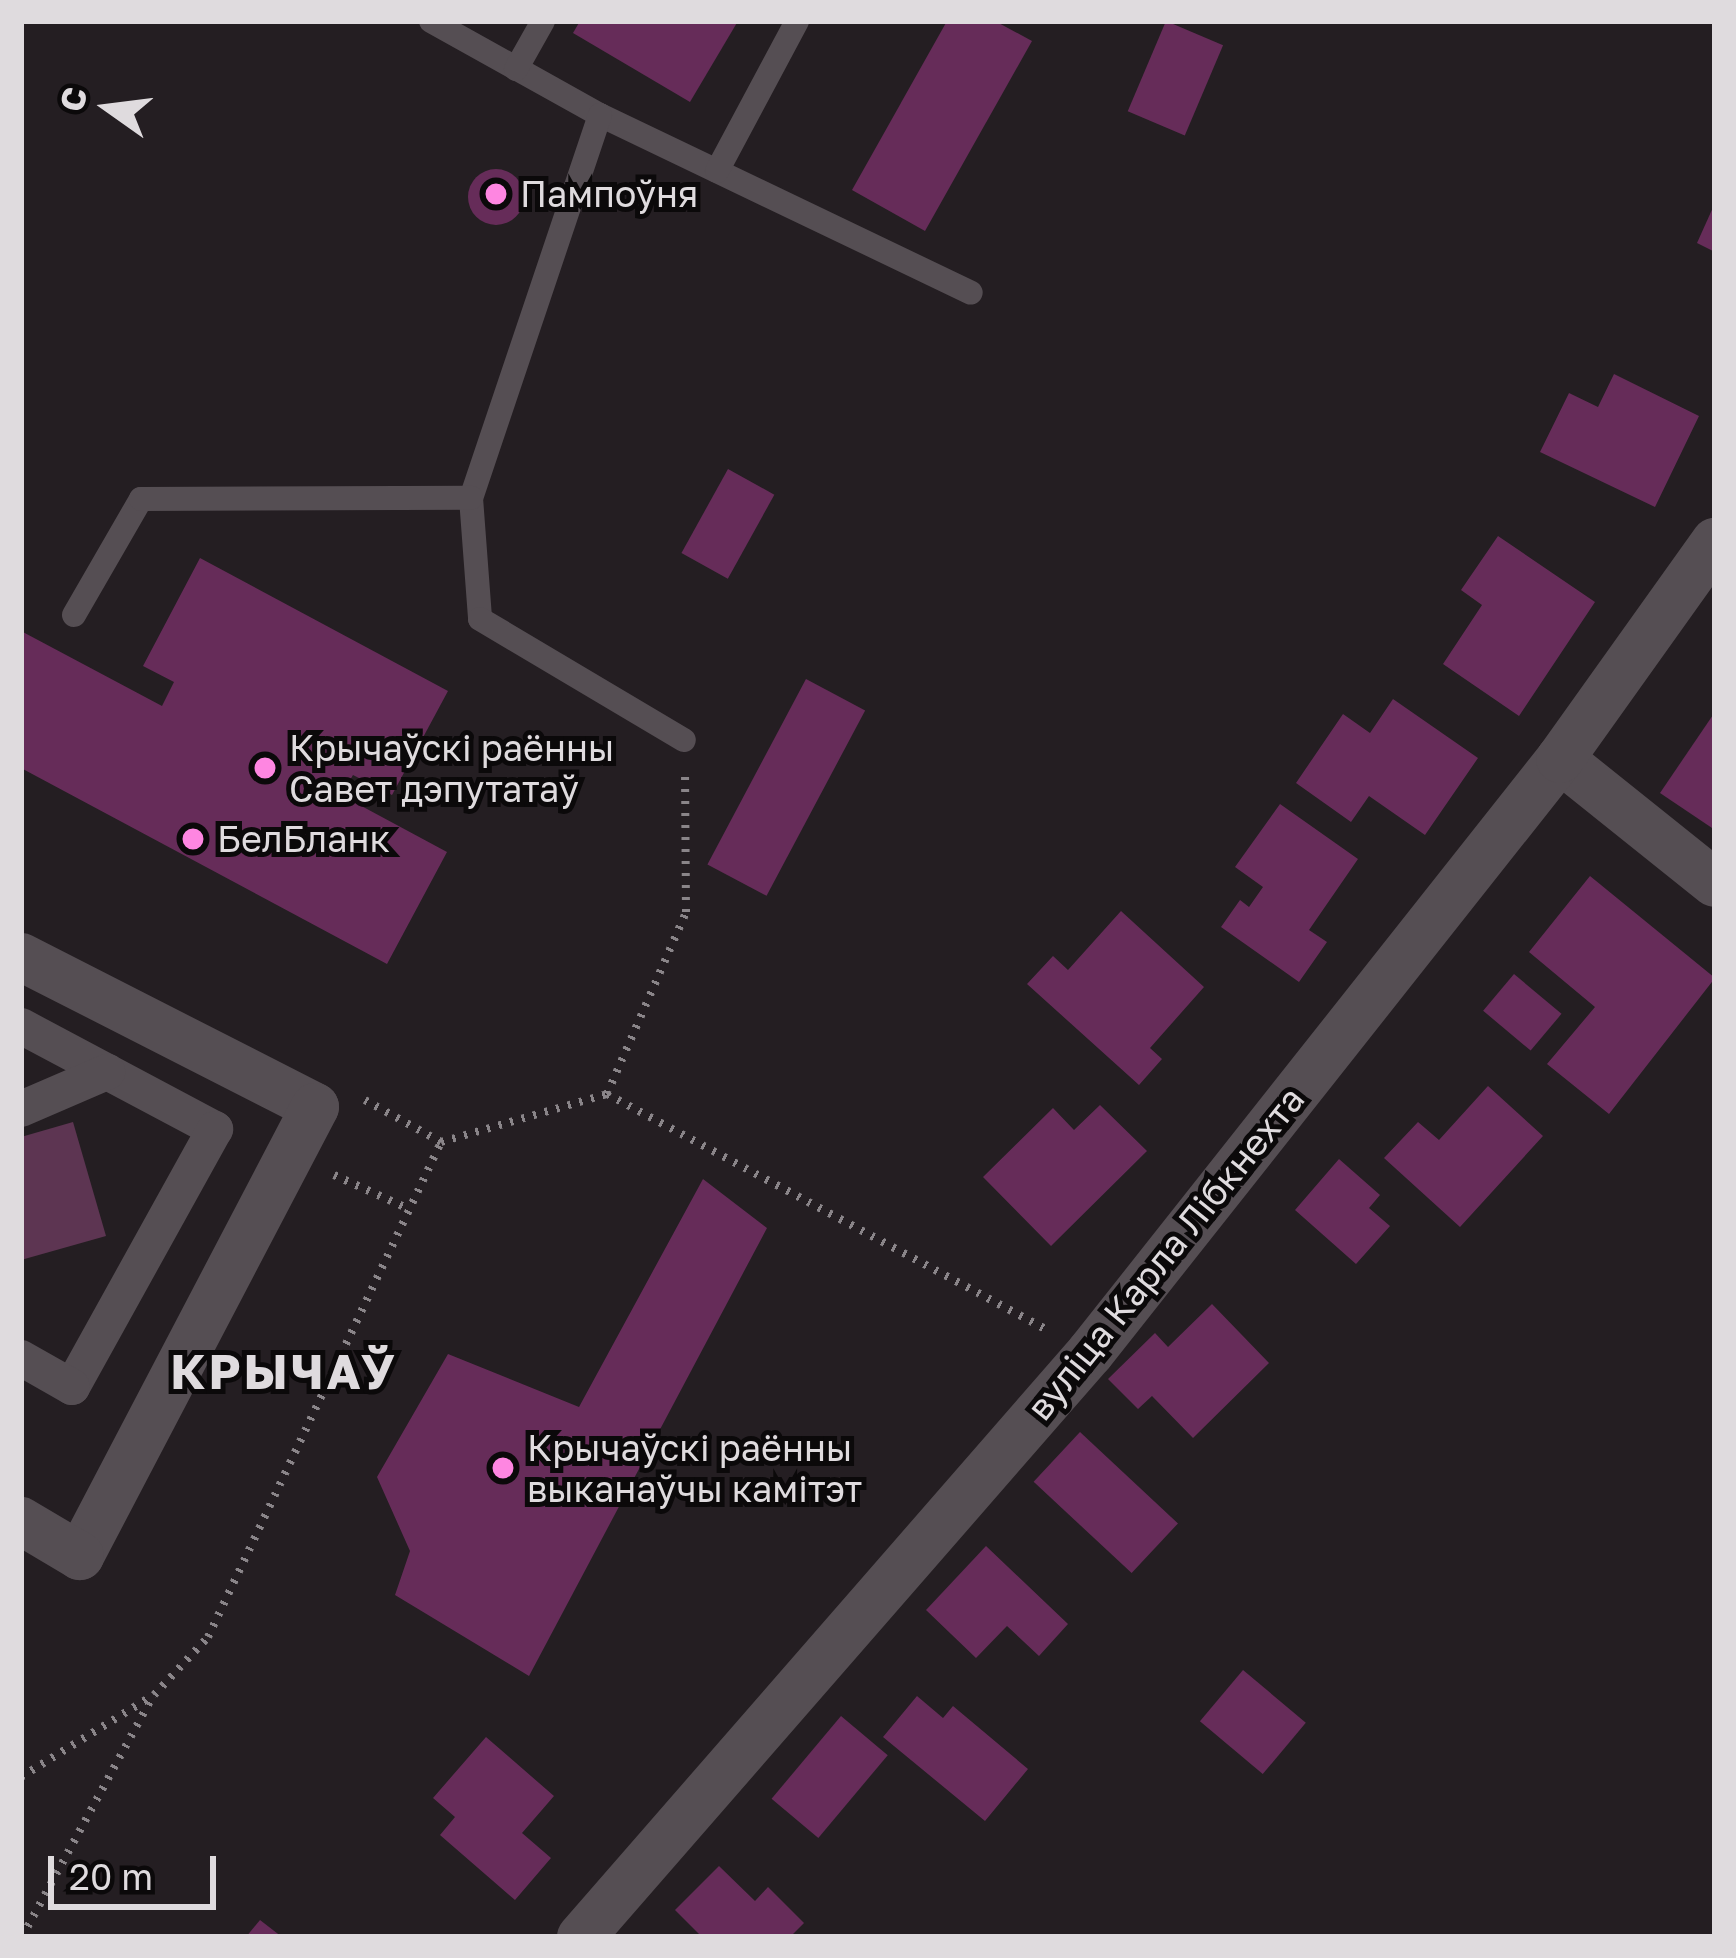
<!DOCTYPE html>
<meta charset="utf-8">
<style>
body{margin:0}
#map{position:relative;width:1736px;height:1958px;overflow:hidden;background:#241e22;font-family:"Golos Text",sans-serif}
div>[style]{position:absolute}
.green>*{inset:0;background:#5d3552}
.building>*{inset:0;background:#662c59;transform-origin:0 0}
.round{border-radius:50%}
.path>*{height:8px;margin-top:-4px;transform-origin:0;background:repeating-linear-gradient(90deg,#8a8589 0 3px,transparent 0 12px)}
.service>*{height:24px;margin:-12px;padding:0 12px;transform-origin:12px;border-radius:12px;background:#554e53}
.pedestrian>*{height:36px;margin:-18px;padding:0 18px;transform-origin:18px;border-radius:18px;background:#554e53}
.minor>*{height:48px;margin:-24px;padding:0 24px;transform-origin:24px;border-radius:24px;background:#554e53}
.dots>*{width:33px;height:33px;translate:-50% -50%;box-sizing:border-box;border:6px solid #0b090a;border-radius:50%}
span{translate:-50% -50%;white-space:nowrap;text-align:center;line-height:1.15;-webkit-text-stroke:10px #0b090a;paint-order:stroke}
.poi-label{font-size:36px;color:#dfdbde}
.left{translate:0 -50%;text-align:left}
.street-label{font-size:36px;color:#dfdbde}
.district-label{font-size:48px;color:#dfdbde;font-weight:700;letter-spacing:3px}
.frame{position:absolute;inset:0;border:24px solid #dfdbde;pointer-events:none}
.north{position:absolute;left:48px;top:48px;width:120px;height:120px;-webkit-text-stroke:9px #0b090a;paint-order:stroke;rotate:284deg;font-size:33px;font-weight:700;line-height:48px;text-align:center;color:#dfdbde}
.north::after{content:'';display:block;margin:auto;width:42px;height:54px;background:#dfdbde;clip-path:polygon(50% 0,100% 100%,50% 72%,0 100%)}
.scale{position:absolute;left:48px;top:1856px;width:168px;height:54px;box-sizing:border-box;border:6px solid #dfdbde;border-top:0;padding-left:15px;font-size:36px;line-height:42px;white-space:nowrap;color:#dfdbde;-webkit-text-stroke:9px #0b090a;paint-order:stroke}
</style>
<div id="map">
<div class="green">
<i style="clip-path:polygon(73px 1122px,106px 1236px,21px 1260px,21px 1137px)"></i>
</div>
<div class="building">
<i style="clip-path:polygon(580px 21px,738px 21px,690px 102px,573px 33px)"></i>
<i style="clip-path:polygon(947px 21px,995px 21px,1032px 41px,925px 231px,852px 190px)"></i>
<i style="left:1166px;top:21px;width:62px;height:98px;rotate:23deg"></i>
<i class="round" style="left:468px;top:169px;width:56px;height:56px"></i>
<i style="clip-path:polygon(1715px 203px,1715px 252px,1697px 243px)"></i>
<i style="clip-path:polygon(1614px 374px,1699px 416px,1655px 507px,1540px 452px,1569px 393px,1598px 407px)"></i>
<i style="left:728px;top:469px;width:53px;height:96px;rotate:29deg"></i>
<i style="clip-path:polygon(1498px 536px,1595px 602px,1519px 716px,1443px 664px,1482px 605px,1461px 590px)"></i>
<i style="clip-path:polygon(200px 558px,448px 691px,392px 795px,353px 775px,341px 795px,447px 852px,387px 964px,21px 768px,21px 631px,162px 706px,174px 682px,143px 666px)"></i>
<i style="left:806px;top:679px;width:67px;height:210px;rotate:28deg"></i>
<i style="clip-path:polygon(1393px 699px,1478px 758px,1425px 835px,1369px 796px,1351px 822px,1296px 783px,1343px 714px,1370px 733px)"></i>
<i style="clip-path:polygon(1715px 712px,1715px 830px,1660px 793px)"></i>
<i style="clip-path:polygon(1280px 804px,1358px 859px,1309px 930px,1327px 942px,1299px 982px,1221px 927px,1240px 900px,1249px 907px,1263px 887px,1235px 867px)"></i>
<i style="clip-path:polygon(1590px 876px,1715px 978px,1609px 1114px,1547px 1064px,1595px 1007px,1529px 952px)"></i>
<i style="clip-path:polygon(1121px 911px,1204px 987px,1150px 1048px,1162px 1059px,1139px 1085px,1027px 984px,1053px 956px,1068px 970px)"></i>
<i style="left:1514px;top:974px;width:62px;height:48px;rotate:40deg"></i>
<i style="clip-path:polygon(1488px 1086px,1543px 1136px,1460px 1227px,1384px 1158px,1418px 1122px,1439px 1140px)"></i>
<i style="clip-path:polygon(1100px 1105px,1147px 1151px,1051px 1246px,983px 1177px,1053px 1108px,1074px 1130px)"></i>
<i style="clip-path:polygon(1339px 1159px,1380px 1195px,1369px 1208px,1390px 1226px,1356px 1264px,1295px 1210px)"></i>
<i style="clip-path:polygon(703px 1179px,767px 1228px,529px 1676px,395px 1595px,410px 1551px,377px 1477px,448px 1354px,579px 1407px)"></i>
<i style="clip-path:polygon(1212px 1304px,1269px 1363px,1193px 1438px,1152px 1396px,1138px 1409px,1108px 1379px,1155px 1333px,1168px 1347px)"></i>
<i style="left:1080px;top:1432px;width:134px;height:68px;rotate:43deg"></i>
<i style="clip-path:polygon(986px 1546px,1068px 1624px,1039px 1656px,1007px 1626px,976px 1658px,926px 1610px)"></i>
<i style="left:1243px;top:1670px;width:82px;height:67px;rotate:40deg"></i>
<i style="clip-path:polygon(917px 1696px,943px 1718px,953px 1706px,1028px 1769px,985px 1821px,883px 1737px)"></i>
<i style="left:841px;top:1716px;width:61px;height:108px;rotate:40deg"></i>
<i style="clip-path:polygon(486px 1737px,554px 1796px,522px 1833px,551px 1858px,515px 1900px,440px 1835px,455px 1817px,433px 1798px)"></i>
<i style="clip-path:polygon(719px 1866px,755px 1901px,768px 1887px,804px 1923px,790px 1937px,702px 1937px,675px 1910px)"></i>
<i style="clip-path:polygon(260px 1920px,282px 1937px,246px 1937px)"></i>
</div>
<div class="path">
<i style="left:607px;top:1094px;width:496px;rotate:28.2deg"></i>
<i style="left:441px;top:1142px;width:173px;rotate:-16.1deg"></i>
<i style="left:607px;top:1094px;width:198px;rotate:-66.5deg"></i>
<i style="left:686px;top:912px;width:137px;rotate:-90.4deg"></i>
<i style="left:334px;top:1175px;width:82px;rotate:24.4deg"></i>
<i style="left:21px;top:1777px;width:156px;rotate:-31.7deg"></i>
<i style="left:154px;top:1695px;width:79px;rotate:-47deg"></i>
<i style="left:208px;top:1637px;width:547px;rotate:-64.79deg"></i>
<i style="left:441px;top:1142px;width:87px;rotate:-151.1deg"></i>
<i style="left:22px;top:1937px;width:274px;rotate:-61.5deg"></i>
</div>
<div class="service">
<i style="left:431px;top:21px;width:193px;rotate:29.1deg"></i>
<i style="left:600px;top:115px;width:411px;rotate:25.6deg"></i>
<i style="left:516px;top:69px;width:55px;rotate:-60.6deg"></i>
<i style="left:600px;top:115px;width:404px;rotate:108.6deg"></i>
<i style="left:471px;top:498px;width:121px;rotate:85.7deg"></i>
<i style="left:480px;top:619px;width:237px;rotate:30.7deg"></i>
<i style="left:717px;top:171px;width:170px;rotate:-61.9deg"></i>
<i style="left:74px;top:615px;width:134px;rotate:-60deg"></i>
<i style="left:141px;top:499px;width:330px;rotate:-0.2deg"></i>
</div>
<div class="pedestrian">
<i style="left:21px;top:1026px;width:220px;rotate:28deg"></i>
<i style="left:215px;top:1129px;width:295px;rotate:119deg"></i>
<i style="left:72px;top:1387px;width:59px;rotate:-150.4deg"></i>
<i style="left:21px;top:1109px;width:94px;rotate:-23.3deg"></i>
</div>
<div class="minor">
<i style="left:1560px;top:759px;width:198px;rotate:38.7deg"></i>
<i style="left:21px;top:957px;width:330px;rotate:27deg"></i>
<i style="left:315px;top:1107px;width:507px;rotate:117.63deg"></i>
<i style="left:80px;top:1556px;width:69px;rotate:-149.3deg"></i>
<i style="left:581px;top:1937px;width:775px;rotate:-48.93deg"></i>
<i style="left:1090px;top:1353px;width:757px;rotate:-51.65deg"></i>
<i style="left:1560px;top:759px;width:267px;rotate:-54.5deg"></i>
</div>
<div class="dots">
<i style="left:496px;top:194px;background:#fe86e1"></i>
<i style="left:265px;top:768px;background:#fe86e1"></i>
<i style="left:193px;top:839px;background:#fe86e1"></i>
<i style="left:503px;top:1468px;background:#fe86e1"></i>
</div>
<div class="poi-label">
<span class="left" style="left:520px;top:194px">Пампоўня</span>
<span class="left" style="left:289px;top:768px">Крычаўскі раённы<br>Савет дэпутатаў</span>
<span class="left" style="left:217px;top:839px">БелБланк</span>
<span class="left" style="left:527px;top:1468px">Крычаўскі раённы<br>выканаўчы камітэт</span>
</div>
<div class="street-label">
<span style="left:1165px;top:1253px;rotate:-51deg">вуліца Карла Лібкнехта</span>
</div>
<div class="district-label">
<span style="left:284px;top:1372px">КРЫЧАЎ</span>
</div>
<div class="frame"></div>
<div class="north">С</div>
<div class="scale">20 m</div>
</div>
